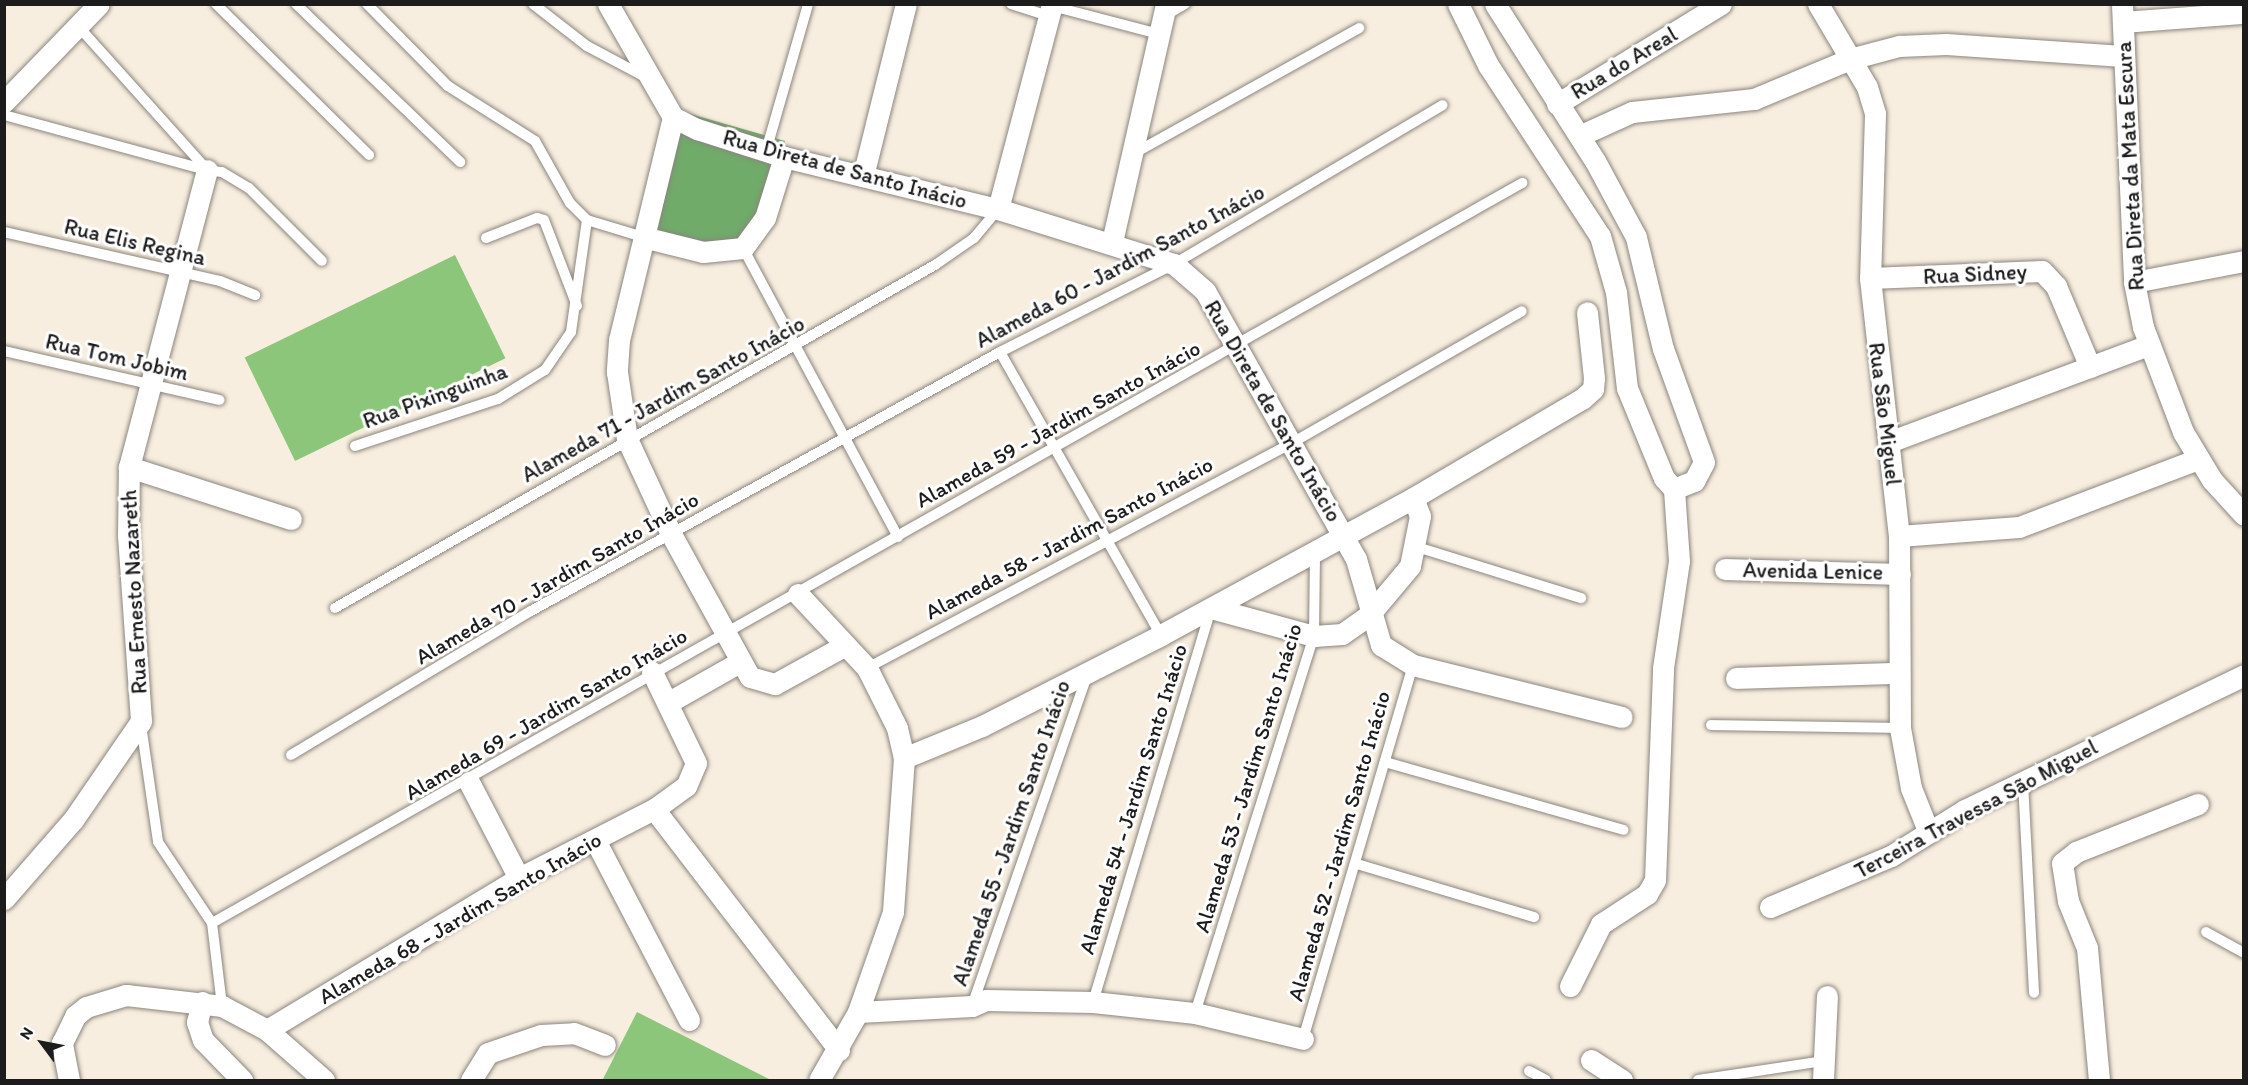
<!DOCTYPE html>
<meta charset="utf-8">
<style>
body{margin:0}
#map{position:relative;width:2248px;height:1085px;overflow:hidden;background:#f8eedf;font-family:Itim,sans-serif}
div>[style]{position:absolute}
.green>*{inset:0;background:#8bc67a;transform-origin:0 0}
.forest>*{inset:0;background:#70ab6a}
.roads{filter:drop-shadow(0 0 2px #8a857e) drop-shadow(0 0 2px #8a857e)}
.lane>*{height:10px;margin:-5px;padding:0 5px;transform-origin:5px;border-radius:5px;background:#fff}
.street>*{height:21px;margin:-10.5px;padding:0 10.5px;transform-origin:10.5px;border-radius:10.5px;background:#fff}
span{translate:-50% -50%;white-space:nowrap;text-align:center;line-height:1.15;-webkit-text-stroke:6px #fff;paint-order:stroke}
.street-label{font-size:22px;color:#1c1c1c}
.frame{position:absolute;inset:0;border:6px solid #1c1c1c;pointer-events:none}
.north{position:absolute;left:12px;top:1013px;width:60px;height:60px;-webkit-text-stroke:4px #fff;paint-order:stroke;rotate:302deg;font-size:16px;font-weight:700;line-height:24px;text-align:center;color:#1c1c1c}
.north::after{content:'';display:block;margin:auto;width:21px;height:27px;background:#1c1c1c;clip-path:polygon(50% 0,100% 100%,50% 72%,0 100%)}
</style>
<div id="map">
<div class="green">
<i style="left:455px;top:255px;width:115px;height:234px;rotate:64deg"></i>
<i style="clip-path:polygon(637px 1012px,771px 1080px,603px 1079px)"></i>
</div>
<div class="forest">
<i style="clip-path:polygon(680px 111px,785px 141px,761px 214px,739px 243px,715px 251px,642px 231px)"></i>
</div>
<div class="roads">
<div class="lane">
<i style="left:216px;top:4px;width:215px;rotate:44.6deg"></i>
<i style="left:296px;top:4px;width:228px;rotate:43.9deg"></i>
<i style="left:367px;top:4px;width:115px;rotate:45.4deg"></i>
<i style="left:448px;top:86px;width:103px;rotate:32.3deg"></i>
<i style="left:535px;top:141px;width:71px;rotate:60.6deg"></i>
<i style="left:570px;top:203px;width:24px;rotate:45deg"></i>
<i style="left:587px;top:220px;width:59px;rotate:16.9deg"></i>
<i style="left:533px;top:4px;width:68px;rotate:37.9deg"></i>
<i style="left:587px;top:46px;width:70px;rotate:28deg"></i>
<i style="left:1011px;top:4px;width:40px;rotate:18deg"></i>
<i style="left:1052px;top:6px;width:111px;rotate:14.7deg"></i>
<i style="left:1163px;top:17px;width:26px;rotate:-31deg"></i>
<i style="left:78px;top:26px;width:193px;rotate:48.1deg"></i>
<i style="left:207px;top:170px;width:15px;rotate:8deg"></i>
<i style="left:222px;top:172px;width:31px;rotate:31deg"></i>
<i style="left:249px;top:188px;width:103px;rotate:45deg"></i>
<i style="left:4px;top:115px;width:210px;rotate:15.2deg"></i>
<i style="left:766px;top:151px;width:152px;rotate:-74deg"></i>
<i style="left:1133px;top:154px;width:259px;rotate:-29.1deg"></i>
<i style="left:4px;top:232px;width:221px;rotate:12.8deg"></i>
<i style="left:220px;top:281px;width:38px;rotate:22deg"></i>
<i style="left:486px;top:238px;width:55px;rotate:-21.4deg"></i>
<i style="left:537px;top:218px;width:7px;rotate:16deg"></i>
<i style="left:544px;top:220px;width:92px;rotate:69deg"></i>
<i style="left:743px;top:248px;width:328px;rotate:61.8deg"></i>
<i style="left:4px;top:351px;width:221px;rotate:12.8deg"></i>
<i style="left:1000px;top:352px;width:326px;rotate:60.4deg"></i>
<i style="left:355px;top:446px;width:151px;rotate:-18.2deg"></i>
<i style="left:498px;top:399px;width:55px;rotate:-31.7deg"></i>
<i style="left:545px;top:370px;width:46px;rotate:-55.6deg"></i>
<i style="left:571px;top:332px;width:113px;rotate:-81.9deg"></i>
<i style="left:1417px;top:547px;width:172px;rotate:17.3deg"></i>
<i style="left:335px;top:608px;width:691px;rotate:-29.76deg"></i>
<i style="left:935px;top:265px;width:47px;rotate:-34.7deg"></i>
<i style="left:974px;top:238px;width:38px;rotate:-50deg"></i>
<i style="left:867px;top:668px;width:479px;rotate:-27.9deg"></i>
<i style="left:1290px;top:444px;width:267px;rotate:-29.8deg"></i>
<i style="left:141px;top:725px;width:118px;rotate:81.7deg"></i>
<i style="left:158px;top:842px;width:97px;rotate:56.3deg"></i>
<i style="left:212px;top:923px;width:84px;rotate:83.1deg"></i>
<i style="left:1711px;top:725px;width:189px;rotate:0.9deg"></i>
<i style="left:291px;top:755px;width:280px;rotate:-31deg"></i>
<i style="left:531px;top:611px;width:536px;rotate:-28.91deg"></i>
<i style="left:1000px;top:352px;width:195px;rotate:-26.8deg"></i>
<i style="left:1174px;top:264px;width:312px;rotate:-30.6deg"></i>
<i style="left:1385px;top:762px;width:248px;rotate:15.9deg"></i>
<i style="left:2023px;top:782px;width:211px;rotate:87deg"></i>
<i style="left:1357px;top:864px;width:185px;rotate:16.7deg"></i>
<i style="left:212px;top:923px;width:1505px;rotate:-29.46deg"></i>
<i style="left:2206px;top:932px;width:43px;rotate:28.9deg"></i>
<i style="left:1093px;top:1002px;width:408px;rotate:-73.3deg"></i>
<i style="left:972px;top:1006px;width:350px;rotate:-70.8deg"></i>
<i style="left:1195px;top:1013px;width:395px;rotate:-72.5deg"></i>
<i style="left:1314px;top:636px;width:84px;rotate:-89.3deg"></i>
<i style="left:1303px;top:1039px;width:390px;rotate:-73.6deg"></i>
<i style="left:1529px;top:1071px;width:19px;rotate:28deg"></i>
<i style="left:1698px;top:1080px;width:126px;rotate:-8.6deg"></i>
</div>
<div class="street">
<i style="left:608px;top:4px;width:130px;rotate:60.1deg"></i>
<i style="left:673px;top:117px;width:27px;rotate:27deg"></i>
<i style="left:697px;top:129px;width:91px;rotate:17.8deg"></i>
<i style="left:784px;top:157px;width:220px;rotate:13.7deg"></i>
<i style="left:998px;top:209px;width:184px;rotate:17.4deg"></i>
<i style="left:1174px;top:264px;width:41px;rotate:41.1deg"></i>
<i style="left:1205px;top:291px;width:308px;rotate:60.6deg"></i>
<i style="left:1356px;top:559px;width:90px;rotate:73.8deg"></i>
<i style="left:1381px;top:645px;width:38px;rotate:32deg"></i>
<i style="left:1413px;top:665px;width:215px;rotate:14deg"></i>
<i style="left:1458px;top:4px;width:68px;rotate:63.8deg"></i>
<i style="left:1488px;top:65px;width:204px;rotate:56.8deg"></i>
<i style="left:1600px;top:236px;width:58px;rotate:74.1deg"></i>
<i style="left:1616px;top:292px;width:97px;rotate:83.5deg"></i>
<i style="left:1627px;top:388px;width:97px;rotate:67.7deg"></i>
<i style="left:1664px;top:478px;width:15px;rotate:48deg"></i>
<i style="left:1674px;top:489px;width:22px;rotate:-22deg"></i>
<i style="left:1694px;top:481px;width:21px;rotate:-62deg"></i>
<i style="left:1704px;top:462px;width:120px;rotate:-109.9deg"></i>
<i style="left:1663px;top:349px;width:115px;rotate:-103.6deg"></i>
<i style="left:1636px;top:237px;width:86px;rotate:-118.3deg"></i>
<i style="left:1595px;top:161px;width:186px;rotate:-122.5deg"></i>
<i style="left:1818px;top:4px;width:96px;rotate:59.4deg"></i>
<i style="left:1867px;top:87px;width:28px;rotate:73deg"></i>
<i style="left:1875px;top:114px;width:164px;rotate:91.7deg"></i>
<i style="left:1870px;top:278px;width:260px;rotate:83.6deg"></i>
<i style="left:1899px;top:536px;width:192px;rotate:89.7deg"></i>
<i style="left:1900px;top:728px;width:61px;rotate:79.6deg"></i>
<i style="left:1911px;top:788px;width:48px;rotate:68.2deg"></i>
<i style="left:2122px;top:4px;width:278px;rotate:87.5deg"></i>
<i style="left:2134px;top:282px;width:46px;rotate:78.7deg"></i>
<i style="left:2143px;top:327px;width:112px;rotate:69.1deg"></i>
<i style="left:2183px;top:432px;width:56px;rotate:58.9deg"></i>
<i style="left:2212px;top:480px;width:47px;rotate:47.6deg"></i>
<i style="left:2123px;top:22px;width:121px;rotate:-4.3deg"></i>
<i style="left:4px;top:102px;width:136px;rotate:-45.9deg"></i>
<i style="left:1557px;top:104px;width:192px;rotate:-31.4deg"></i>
<i style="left:673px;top:117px;width:229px;rotate:103.6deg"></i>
<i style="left:619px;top:340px;width:32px;rotate:94deg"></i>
<i style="left:617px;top:372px;width:68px;rotate:81.5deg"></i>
<i style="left:627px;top:439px;width:105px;rotate:65.1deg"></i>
<i style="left:671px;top:534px;width:163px;rotate:61.1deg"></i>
<i style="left:750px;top:677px;width:26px;rotate:16deg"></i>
<i style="left:775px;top:684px;width:77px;rotate:-28.9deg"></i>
<i style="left:1579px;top:136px;width:58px;rotate:-24.4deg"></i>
<i style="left:1632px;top:112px;width:123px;rotate:-6.1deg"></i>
<i style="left:1754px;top:99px;width:104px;rotate:-22.6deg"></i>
<i style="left:1850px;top:59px;width:51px;rotate:-14.9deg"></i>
<i style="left:1899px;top:46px;width:47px;rotate:-2.4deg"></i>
<i style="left:1946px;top:44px;width:177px;rotate:3.9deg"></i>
<i style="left:863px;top:176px;width:177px;rotate:-76deg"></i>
<i style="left:998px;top:209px;width:212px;rotate:-75.2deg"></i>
<i style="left:643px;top:237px;width:62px;rotate:14deg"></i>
<i style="left:703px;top:252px;width:40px;rotate:-5.7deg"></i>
<i style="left:743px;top:248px;width:37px;rotate:-54deg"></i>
<i style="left:765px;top:218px;width:64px;rotate:-72.7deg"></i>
<i style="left:1112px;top:242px;width:244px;rotate:-77.2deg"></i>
<i style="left:1870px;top:278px;width:172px;rotate:-2.3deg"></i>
<i style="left:2042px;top:271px;width:21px;rotate:47deg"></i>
<i style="left:2056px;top:286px;width:88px;rotate:67.2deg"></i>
<i style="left:2134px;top:282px;width:112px;rotate:-10.8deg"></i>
<i style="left:1889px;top:442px;width:278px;rotate:-20.5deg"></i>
<i style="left:129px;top:467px;width:170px;rotate:17.8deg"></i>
<i style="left:1899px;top:536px;width:120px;rotate:-4.3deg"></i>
<i style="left:2019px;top:527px;width:191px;rotate:-20.8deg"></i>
<i style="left:1725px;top:569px;width:175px;rotate:1.6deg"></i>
<i style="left:798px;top:594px;width:101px;rotate:47deg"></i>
<i style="left:867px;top:668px;width:67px;rotate:63.4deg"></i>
<i style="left:897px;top:728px;width:31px;rotate:77deg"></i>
<i style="left:904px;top:758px;width:154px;rotate:94.1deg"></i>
<i style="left:893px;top:912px;width:106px;rotate:109.3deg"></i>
<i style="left:858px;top:1012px;width:78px;rotate:119.8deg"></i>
<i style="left:1211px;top:608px;width:107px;rotate:15.2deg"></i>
<i style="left:1314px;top:636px;width:28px;rotate:-4deg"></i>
<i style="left:1342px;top:634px;width:33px;rotate:-35deg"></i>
<i style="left:1369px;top:615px;width:64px;rotate:-50.1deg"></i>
<i style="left:1410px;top:566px;width:51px;rotate:-78.7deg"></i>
<i style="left:1420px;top:516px;width:19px;rotate:-111deg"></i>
<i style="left:652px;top:672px;width:101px;rotate:64.2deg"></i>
<i style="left:696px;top:763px;width:25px;rotate:113deg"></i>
<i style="left:686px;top:786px;width:39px;rotate:144deg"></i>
<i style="left:654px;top:809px;width:304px;rotate:52.5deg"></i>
<i style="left:1736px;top:678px;width:161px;rotate:-1.8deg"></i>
<i style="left:669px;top:702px;width:79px;rotate:-29.5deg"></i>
<i style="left:904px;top:758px;width:84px;rotate:-22.3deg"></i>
<i style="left:982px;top:726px;width:201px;rotate:-26.9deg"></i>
<i style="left:1161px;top:635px;width:287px;rotate:-28.5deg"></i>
<i style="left:1413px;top:498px;width:196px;rotate:-30.4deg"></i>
<i style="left:1582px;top:399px;width:15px;rotate:-42deg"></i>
<i style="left:1593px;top:389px;width:11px;rotate:-85deg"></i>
<i style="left:1594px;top:378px;width:66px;rotate:-96.1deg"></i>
<i style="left:469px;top:782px;width:108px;rotate:62.5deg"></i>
<i style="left:595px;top:840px;width:203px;rotate:62.4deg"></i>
<i style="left:4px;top:899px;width:105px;rotate:-48.9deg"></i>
<i style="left:73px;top:820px;width:120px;rotate:-55.5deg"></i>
<i style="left:141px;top:721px;width:185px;rotate:-94deg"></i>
<i style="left:128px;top:536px;width:69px;rotate:-89.2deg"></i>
<i style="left:129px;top:467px;width:307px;rotate:-75.3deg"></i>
<i style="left:1770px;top:907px;width:131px;rotate:-22.9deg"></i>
<i style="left:1891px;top:856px;width:87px;rotate:-31.9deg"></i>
<i style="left:1965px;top:810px;width:310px;rotate:-25.8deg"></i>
<i style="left:1570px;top:986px;width:69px;rotate:-63.4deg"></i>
<i style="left:1601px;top:924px;width:55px;rotate:-33.1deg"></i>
<i style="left:1647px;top:894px;width:16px;rotate:-60deg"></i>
<i style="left:1655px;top:880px;width:212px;rotate:-87.8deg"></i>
<i style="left:1663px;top:668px;width:108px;rotate:-81.5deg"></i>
<i style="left:1679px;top:561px;width:72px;rotate:-94deg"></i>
<i style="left:202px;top:1002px;width:21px;rotate:104deg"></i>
<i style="left:197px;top:1022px;width:19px;rotate:72deg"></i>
<i style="left:203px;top:1040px;width:56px;rotate:45.7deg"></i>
<i style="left:858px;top:1012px;width:114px;rotate:-3deg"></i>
<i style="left:972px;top:1006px;width:15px;rotate:-23deg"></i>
<i style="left:986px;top:1000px;width:107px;rotate:1.1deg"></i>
<i style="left:1093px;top:1002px;width:103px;rotate:6.2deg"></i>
<i style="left:1195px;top:1013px;width:111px;rotate:13.5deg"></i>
<i style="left:267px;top:1030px;width:294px;rotate:-31.1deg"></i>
<i style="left:519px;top:878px;width:152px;rotate:-27.1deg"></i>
<i style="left:1591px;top:1060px;width:37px;rotate:33deg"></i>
<i style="left:69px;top:1080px;width:38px;rotate:-101deg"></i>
<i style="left:62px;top:1043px;width:30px;rotate:-64deg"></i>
<i style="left:75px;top:1016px;width:14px;rotate:-39deg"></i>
<i style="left:86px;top:1007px;width:42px;rotate:-16.7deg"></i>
<i style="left:126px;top:995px;width:97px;rotate:6.5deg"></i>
<i style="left:222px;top:1006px;width:51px;rotate:28.1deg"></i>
<i style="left:267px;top:1030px;width:76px;rotate:41.3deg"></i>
<i style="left:471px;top:1080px;width:32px;rotate:-58deg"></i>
<i style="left:488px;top:1053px;width:56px;rotate:-18.8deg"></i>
<i style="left:541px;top:1035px;width:33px;rotate:-3deg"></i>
<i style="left:574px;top:1033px;width:33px;rotate:21deg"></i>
<i style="left:1823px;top:1080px;width:84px;rotate:-87.3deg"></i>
<i style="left:2099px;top:1080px;width:133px;rotate:-95.2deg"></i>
<i style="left:2087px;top:948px;width:51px;rotate:-112deg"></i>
<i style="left:2068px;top:901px;width:38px;rotate:-99deg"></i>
<i style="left:2062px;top:863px;width:18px;rotate:-38deg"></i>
<i style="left:2076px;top:852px;width:131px;rotate:-21.5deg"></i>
</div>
</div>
<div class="street-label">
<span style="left:1624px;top:63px;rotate:-31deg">Rua do Areal</span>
<span style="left:2130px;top:166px;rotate:-93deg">Rua Direta da Mata Escura</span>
<span style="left:845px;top:169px;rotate:15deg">Rua Direta de Santo Inácio</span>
<span style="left:135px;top:242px;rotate:13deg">Rua Elis Regina</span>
<span style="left:1120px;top:266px;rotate:-28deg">Alameda 60 - Jardim Santo Inácio</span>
<span style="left:1975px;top:274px;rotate:-3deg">Rua Sidney</span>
<span style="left:117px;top:357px;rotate:13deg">Rua Tom Jobim</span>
<span style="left:435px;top:396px;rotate:-20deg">Rua Pixinguinha</span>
<span style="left:663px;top:399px;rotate:-29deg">Alameda 71 - Jardim Santo Inácio</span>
<span style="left:1273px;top:411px;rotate:60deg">Rua Direta de Santo Inácio</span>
<span style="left:1885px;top:414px;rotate:83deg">Rua São Miguel</span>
<span style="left:1058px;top:424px;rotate:-29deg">Alameda 59 - Jardim Santo Inácio</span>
<span style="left:1069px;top:538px;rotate:-28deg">Alameda 58 - Jardim Santo Inácio</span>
<span style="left:1813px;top:571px;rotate:1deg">Avenida Lenice</span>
<span style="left:557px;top:578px;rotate:-30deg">Alameda 70 - Jardim Santo Inácio</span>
<span style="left:134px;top:592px;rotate:-93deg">Rua Ernesto Nazareth</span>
<span style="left:546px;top:714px;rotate:-30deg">Alameda 69 - Jardim Santo Inácio</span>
<span style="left:1248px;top:778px;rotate:-73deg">Alameda 53 - Jardim Santo Inácio</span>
<span style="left:1133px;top:799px;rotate:-73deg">Alameda 54 - Jardim Santo Inácio</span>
<span style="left:1976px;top:809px;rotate:-28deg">Terceira Travessa São Miguel</span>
<span style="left:1011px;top:833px;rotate:-71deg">Alameda 55 - Jardim Santo Inácio</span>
<span style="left:1339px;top:846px;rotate:-74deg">Alameda 52 - Jardim Santo Inácio</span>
<span style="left:460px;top:918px;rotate:-30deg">Alameda 68 - Jardim Santo Inácio</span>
</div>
<div class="frame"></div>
<div class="north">N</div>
</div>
